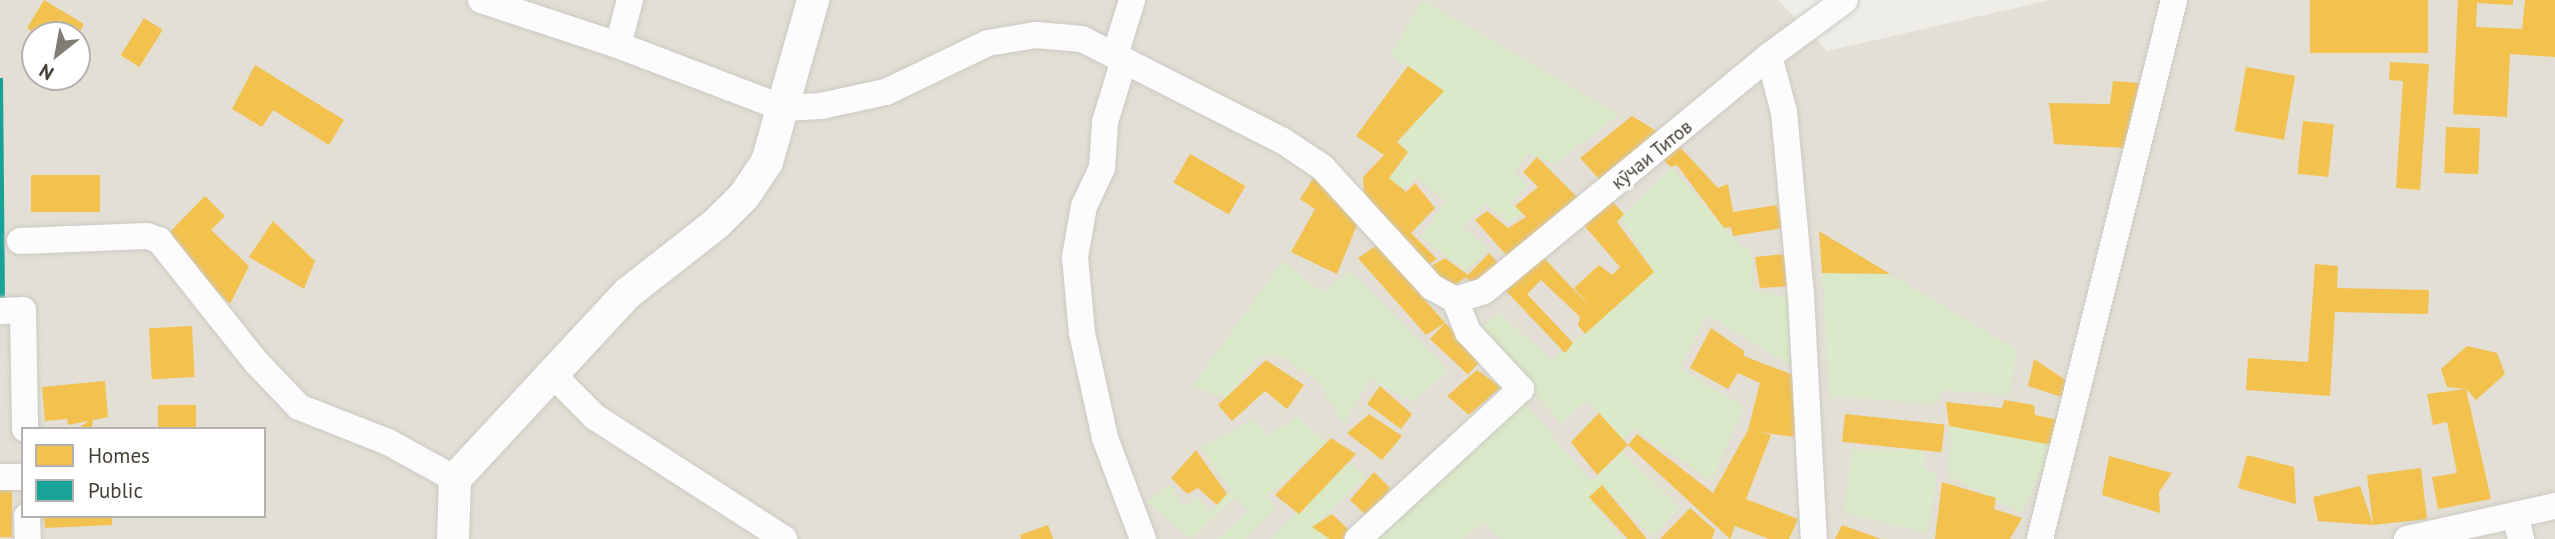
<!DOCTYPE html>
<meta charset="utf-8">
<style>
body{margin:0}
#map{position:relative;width:2555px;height:539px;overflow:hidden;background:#eeede8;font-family:"PT Sans",sans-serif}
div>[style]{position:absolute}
.residential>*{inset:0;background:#e3dfd5}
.green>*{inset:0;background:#dae9c7}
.homes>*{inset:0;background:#f2c14e;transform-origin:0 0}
.public>*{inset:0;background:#17a398}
.roads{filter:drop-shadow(0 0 2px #cbc9c3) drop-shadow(0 0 2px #cbc9c3)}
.minor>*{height:26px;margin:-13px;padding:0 13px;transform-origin:13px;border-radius:13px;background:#fcfcfc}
.tertiary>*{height:32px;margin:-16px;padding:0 16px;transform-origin:16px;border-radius:16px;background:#fcfcfc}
span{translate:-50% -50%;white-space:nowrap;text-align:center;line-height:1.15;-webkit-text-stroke:7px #fff;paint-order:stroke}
.street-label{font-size:19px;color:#443e34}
.legend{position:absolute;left:21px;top:427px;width:245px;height:91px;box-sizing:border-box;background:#fff;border:2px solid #b4b2ae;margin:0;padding:9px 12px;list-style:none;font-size:21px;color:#443e34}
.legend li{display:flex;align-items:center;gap:14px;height:35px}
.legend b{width:35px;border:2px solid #b4b2ae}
.north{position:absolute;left:21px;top:21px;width:70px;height:70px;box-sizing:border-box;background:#fff;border:2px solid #b4b2ae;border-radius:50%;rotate:211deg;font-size:19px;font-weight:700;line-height:28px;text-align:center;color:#443e34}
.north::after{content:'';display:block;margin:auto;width:24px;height:32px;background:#807b73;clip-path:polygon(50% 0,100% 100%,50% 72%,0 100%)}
</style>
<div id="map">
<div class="residential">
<i style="clip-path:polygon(evenodd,0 0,1778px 0,1827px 51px,2050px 0,2555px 0,2555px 539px,0 539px,0 0,35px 35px,77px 35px,77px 77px,35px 77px,35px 35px,0 0,23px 429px,264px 429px,264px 516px,23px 516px,23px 429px)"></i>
</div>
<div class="green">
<i style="clip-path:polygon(1423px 0,1619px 115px,1554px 164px,1528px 154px,1514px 172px,1528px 186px,1510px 203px,1522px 212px,1509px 223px,1486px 203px,1462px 227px,1488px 249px,1466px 271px,1421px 237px,1446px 201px,1418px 178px,1402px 189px,1389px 178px,1408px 153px,1397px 142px,1444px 91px,1391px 55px)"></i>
<i style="clip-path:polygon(1671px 167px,1740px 246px,1751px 250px,1754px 291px,1790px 297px,1790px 365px,1707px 315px,1679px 368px,1744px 407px,1711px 481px,1633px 428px,1623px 440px,1587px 400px,1562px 423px,1478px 332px,1499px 313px,1552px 361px,1654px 272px,1621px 217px)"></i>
<i style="clip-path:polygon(1283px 261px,1322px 293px,1350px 271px,1448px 371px,1412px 402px,1370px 378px,1344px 424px,1318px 381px,1280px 356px,1259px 356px,1226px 398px,1192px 387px)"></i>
<i style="clip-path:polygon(1822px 273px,1890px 274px,2016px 350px,2010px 395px,1941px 390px,1935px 404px,1830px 396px)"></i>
<i style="clip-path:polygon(1521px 399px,1591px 482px,1622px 451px,1679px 507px,1653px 537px,1602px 485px,1589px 497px,1621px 539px,1502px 539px,1482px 522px,1464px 539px,1370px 539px)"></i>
<i style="clip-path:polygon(1297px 417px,1327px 442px,1267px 496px,1275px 508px,1245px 539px,1218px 539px,1249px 510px,1234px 498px,1192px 539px,1147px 502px,1170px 484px,1183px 508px,1197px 497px,1211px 512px,1231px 490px,1201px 448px,1254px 419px,1267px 436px)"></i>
<i style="clip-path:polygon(1949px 426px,2053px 445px,2022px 513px,1950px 476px)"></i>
<i style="clip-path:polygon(1852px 449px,1924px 450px,1924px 468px,1937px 475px,1927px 533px,1844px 513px)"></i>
<i style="clip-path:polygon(1349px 463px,1366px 476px,1313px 527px,1330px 539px,1271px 539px)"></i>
</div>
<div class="homes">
<i style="clip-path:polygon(44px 0,84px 24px,78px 35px,55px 35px,62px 18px,51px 35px,38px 35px,27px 28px)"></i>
<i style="left:2310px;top:0;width:118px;height:53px"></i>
<i style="clip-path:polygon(2458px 0,2513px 0,2513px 5px,2477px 3px,2476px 27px,2522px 29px,2525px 0,2555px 0,2555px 57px,2510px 54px,2507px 117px,2453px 114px)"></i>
<i style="left:144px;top:18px;width:22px;height:44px;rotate:32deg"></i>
<i style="clip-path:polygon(2390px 62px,2429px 64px,2420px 190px,2396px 188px,2403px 81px,2389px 80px)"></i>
<i style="clip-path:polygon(255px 65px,344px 120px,329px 145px,273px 110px,262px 127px,232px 109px)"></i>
<i style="clip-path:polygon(1408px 66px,1444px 91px,1397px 142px,1408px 152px,1389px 178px,1406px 192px,1415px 183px,1435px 208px,1411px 233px,1437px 259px,1427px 266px,1364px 193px,1363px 177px,1384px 155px,1356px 136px)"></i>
<i style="left:2246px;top:67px;width:50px;height:65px;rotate:10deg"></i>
<i style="clip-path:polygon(2113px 81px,2139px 83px,2126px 148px,2054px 144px,2049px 103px,2110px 104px)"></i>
<i style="clip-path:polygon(1632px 116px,1663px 135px,1602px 182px,1580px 158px)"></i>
<i style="left:2303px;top:121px;width:31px;height:53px;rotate:6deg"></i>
<i style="left:2446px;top:127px;width:34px;height:46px;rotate:2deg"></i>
<i style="clip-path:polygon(1680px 147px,1718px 188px,1728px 184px,1733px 212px,1777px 205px,1783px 228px,1733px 236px,1731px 227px,1724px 228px,1677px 165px,1671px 167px,1663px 160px)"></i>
<i style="left:1190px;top:154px;width:64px;height:33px;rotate:30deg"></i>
<i style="clip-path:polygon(1537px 157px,1577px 197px,1507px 256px,1475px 220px,1487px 211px,1508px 228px,1526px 217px,1515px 206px,1538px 187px,1523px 172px)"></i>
<i style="clip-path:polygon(1318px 171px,1361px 215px,1337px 274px,1291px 252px,1315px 209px,1300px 199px)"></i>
<i style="left:100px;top:175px;width:37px;height:69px;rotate:90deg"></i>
<i style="clip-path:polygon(205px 196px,225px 216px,211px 230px,249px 266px,230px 304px,164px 238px)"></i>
<i style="clip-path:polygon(1609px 198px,1624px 214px,1617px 222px,1654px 272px,1585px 334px,1578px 325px,1580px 317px,1541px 280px,1527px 294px,1573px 343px,1565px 353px,1506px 291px,1543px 257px,1590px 307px,1574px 288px,1599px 265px,1612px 275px,1620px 267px,1582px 223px)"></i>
<i style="clip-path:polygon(273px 221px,315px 261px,304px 289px,249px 257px)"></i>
<i style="clip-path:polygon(1819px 231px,1890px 274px,1822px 273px)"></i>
<i style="clip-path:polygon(1380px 243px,1417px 291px,1445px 323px,1426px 335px,1358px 258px)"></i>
<i style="clip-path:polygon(1489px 253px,1500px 266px,1475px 288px,1466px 277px,1451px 288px,1428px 268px,1445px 258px,1468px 275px)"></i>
<i style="clip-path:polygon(1786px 254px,1791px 286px,1760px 288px,1755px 257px)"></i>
<i style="clip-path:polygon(2315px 264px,2338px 266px,2337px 288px,2429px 290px,2428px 314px,2335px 312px,2330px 396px,2246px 390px,2248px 358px,2308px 362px)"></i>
<i style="left:1445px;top:323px;width:52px;height:22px;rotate:43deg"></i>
<i style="left:192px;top:326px;width:51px;height:43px;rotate:87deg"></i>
<i style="clip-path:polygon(1711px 328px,1744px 351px,1744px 356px,1801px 378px,1794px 437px,1759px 432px,1771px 435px,1746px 499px,1798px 519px,1789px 539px,1769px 539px,1735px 526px,1730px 539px,1628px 445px,1597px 475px,1571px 442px,1599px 413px,1628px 445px,1637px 434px,1713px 493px,1748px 430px,1760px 383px,1738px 373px,1728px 389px,1690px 368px)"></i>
<i style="clip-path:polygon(2467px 346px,2497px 353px,2505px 374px,2476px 400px,2466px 389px,2491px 499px,2438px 509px,2432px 477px,2457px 473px,2447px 422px,2433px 425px,2427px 394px,2466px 389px,2447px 387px,2441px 369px)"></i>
<i style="clip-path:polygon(2034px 359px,2067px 381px,2062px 397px,2028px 386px)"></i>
<i style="clip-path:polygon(1266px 360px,1304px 385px,1287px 409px,1265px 391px,1232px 421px,1218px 405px)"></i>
<i style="clip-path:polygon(1477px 370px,1501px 387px,1469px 415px,1447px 396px)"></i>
<i style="clip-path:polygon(105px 381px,108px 417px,68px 425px,67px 419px,45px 421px,42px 387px)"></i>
<i style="clip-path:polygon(1380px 386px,1412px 414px,1401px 429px,1367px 404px)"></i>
<i style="clip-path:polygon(2004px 400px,2034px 405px,2035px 415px,2063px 421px,2053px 445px,1949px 426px,1946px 402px,2002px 408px)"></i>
<i style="left:158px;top:405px;width:38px;height:24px"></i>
<i style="clip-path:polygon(1369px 414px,1402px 436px,1382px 460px,1347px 433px)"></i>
<i style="left:1845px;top:414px;width:100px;height:28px;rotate:6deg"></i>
<i style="clip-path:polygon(93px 418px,92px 429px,77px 429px)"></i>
<i style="clip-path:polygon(1331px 438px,1356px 454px,1299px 514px,1275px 495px)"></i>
<i style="clip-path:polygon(1196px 450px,1227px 494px,1217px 505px,1198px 488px,1187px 494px,1171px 478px)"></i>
<i style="clip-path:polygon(2247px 455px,2294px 467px,2296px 504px,2238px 488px)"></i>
<i style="clip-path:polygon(2109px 456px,2172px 473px,2159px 492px,2160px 513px,2102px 495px)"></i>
<i style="clip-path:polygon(2421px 468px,2427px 519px,2373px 525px,2318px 521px,2313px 497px,2360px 486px,2373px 525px,2367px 475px)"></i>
<i style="clip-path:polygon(1374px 472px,1390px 488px,1369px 518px,1350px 500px)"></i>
<i style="clip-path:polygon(1942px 482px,1996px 498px,1994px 509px,2022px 518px,2010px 539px,1935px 539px)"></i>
<i style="left:12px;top:484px;width:53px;height:12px;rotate:90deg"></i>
<i style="clip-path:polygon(1602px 485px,1647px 539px,1628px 539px,1589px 497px)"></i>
<i style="clip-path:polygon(1690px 508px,1715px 530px,1712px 539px,1660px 539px)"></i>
<i style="clip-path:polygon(1332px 514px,1351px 532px,1343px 539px,1330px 539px,1312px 527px)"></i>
<i style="clip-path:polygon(44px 516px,112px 516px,112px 525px,45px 528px)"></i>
<i style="clip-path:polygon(1048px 525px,1053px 539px,1021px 539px,1020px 535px)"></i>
<i style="clip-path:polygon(1842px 525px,1881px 539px,1835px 539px)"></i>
</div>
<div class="public">
<i style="clip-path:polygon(0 78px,3px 78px,5px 302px,0 302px)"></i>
</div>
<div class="roads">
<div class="minor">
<i style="left:481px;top:0;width:144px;rotate:18.2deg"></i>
<i style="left:618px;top:45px;width:177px;rotate:20.9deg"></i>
<i style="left:783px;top:108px;width:38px;rotate:-3deg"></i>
<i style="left:821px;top:106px;width:66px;rotate:-12.2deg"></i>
<i style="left:886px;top:92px;width:113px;rotate:-25.7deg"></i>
<i style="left:988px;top:43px;width:49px;rotate:-9.5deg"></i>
<i style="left:1036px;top:35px;width:46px;rotate:5deg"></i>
<i style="left:1082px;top:39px;width:225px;rotate:26.9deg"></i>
<i style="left:1283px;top:141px;width:47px;rotate:33.7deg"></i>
<i style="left:1322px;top:167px;width:163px;rotate:47.5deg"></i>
<i style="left:1432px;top:287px;width:26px;rotate:29deg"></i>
<i style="left:1455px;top:300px;width:35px;rotate:68deg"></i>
<i style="left:1468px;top:332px;width:78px;rotate:47.1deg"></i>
<i style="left:1521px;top:389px;width:222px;rotate:137.4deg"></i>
<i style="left:618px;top:45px;width:47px;rotate:-75.1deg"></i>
<i style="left:1115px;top:55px;width:58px;rotate:-72.8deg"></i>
<i style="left:1769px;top:56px;width:58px;rotate:75deg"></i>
<i style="left:1784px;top:112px;width:183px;rotate:84.7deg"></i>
<i style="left:1801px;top:294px;width:245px;rotate:87deg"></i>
<i style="left:1124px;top:60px;width:65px;rotate:107deg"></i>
<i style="left:1105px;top:122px;width:46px;rotate:93.7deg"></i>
<i style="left:1102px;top:168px;width:42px;rotate:115.3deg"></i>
<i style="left:1084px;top:206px;width:52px;rotate:100deg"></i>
<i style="left:1075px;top:257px;width:76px;rotate:84.7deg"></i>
<i style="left:1082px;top:333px;width:107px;rotate:77.6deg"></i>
<i style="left:1105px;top:438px;width:108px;rotate:69.4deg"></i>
<i style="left:20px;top:241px;width:127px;rotate:-2.3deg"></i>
<i style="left:147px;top:236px;width:13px;rotate:18deg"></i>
<i style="left:159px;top:240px;width:156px;rotate:51.5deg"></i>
<i style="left:256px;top:362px;width:62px;rotate:46.3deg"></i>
<i style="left:299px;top:407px;width:96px;rotate:21.5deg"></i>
<i style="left:388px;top:442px;width:77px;rotate:28.9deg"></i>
<i style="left:1455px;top:300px;width:30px;rotate:-17deg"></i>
<i style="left:1484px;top:291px;width:369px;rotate:-39.5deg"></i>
<i style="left:1769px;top:56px;width:94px;rotate:-36.4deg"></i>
<i style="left:0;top:311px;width:23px;rotate:-2deg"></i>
<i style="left:23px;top:310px;width:119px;rotate:89deg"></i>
<i style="left:550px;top:372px;width:64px;rotate:45deg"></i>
<i style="left:595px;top:417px;width:225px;rotate:32.8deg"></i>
<i style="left:0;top:477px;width:23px"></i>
<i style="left:2515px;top:515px;width:25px;rotate:76deg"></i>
<i style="left:27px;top:516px;width:23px;rotate:88deg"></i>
<i style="left:2040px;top:539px;width:555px;rotate:-76.04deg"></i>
<i style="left:2407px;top:539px;width:152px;rotate:-12.6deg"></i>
</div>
<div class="tertiary">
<i style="left:453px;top:539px;width:60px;rotate:-88.1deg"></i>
<i style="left:455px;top:479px;width:254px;rotate:-47.1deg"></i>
<i style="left:628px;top:293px;width:112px;rotate:-38.1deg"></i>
<i style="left:716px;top:224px;width:40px;rotate:-45deg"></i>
<i style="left:744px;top:196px;width:41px;rotate:-55.9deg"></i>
<i style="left:767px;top:162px;width:168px;rotate:-74.1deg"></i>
</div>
</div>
<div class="street-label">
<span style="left:1652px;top:155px;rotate:-39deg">кӯчаи Титов</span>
</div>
<ul class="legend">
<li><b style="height:19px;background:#f2c14e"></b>Homes</li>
<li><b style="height:19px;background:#17a398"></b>Public</li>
</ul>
<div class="north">N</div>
</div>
